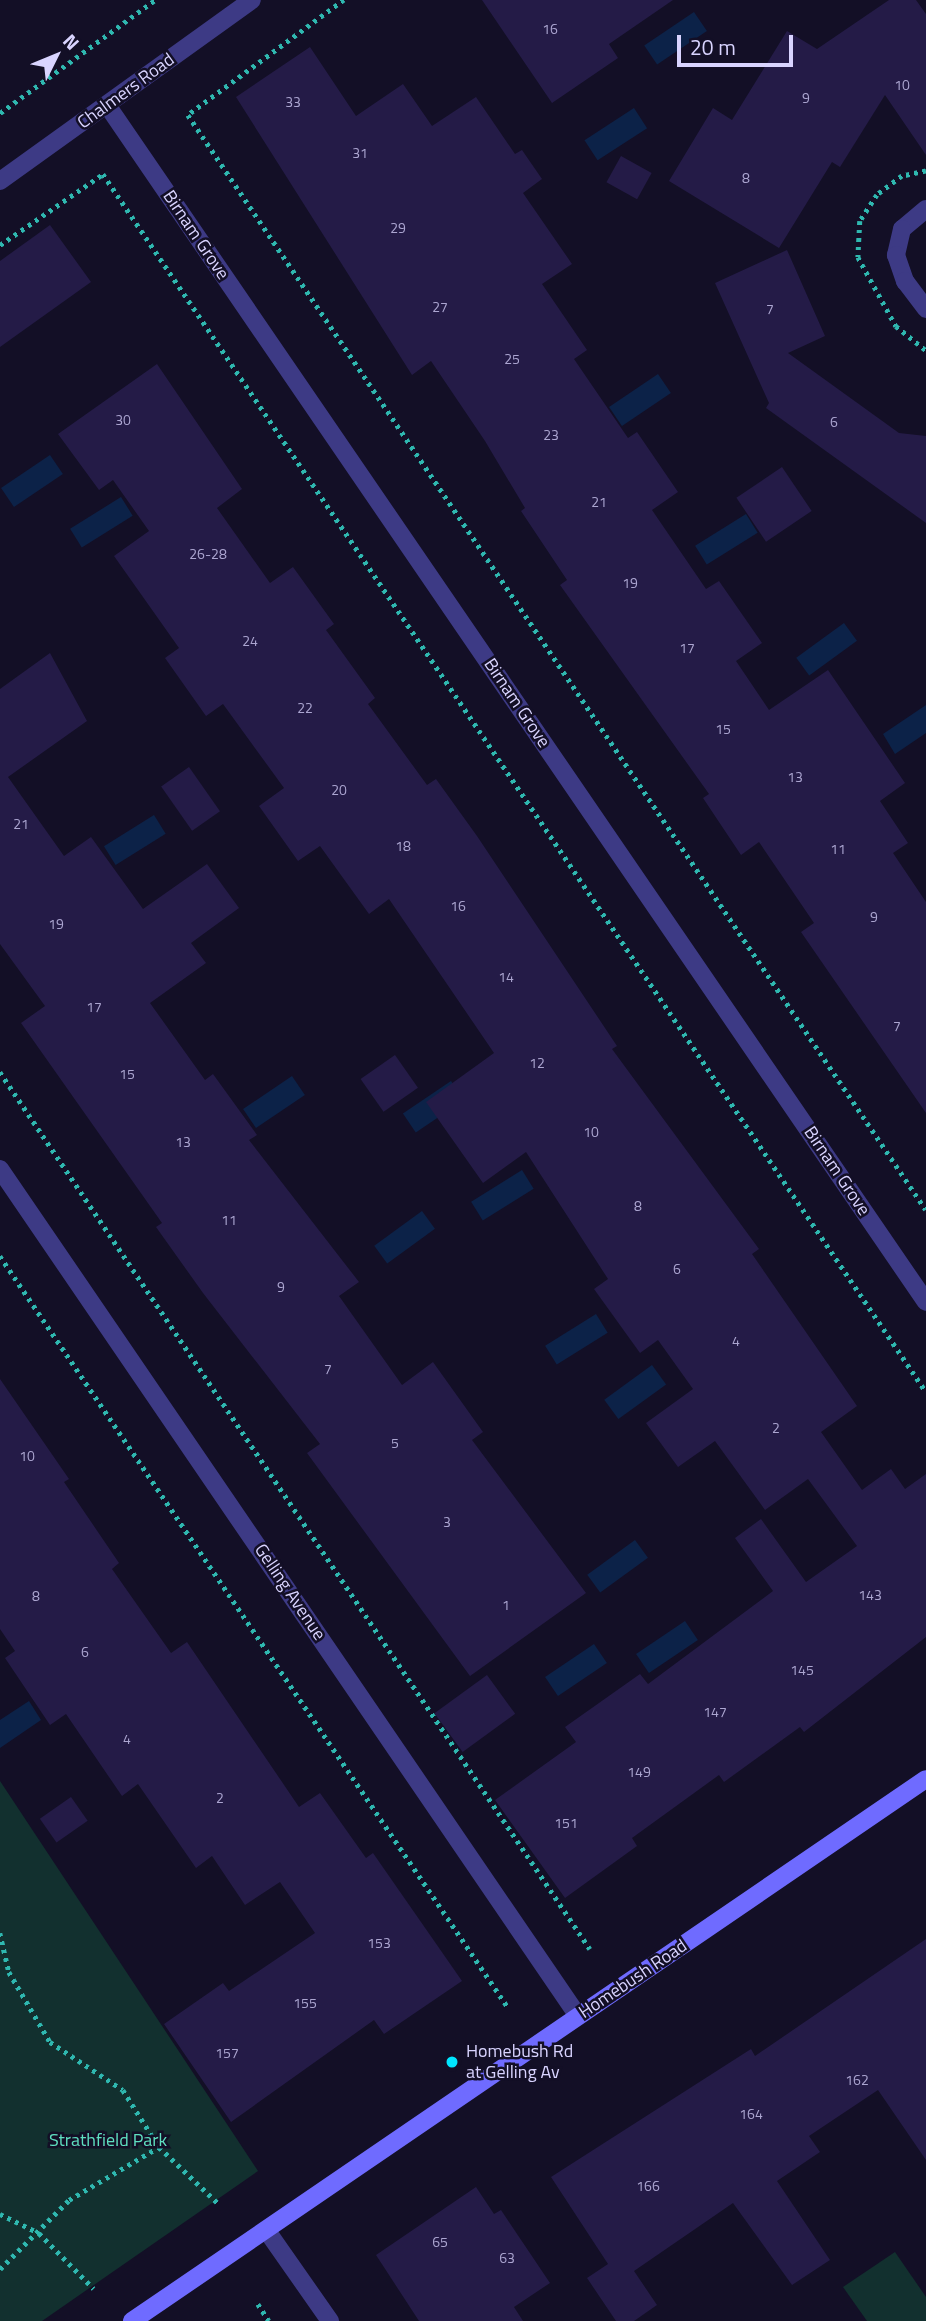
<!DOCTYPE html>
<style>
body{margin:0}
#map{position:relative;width:926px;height:2321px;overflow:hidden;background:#130f26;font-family:"Titillium Web",sans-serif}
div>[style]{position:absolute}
.green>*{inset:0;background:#12302f}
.water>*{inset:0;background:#0c2248;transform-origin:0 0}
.building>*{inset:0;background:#241b47;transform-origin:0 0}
.path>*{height:4.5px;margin-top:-2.25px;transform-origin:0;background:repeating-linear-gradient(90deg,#2fb8b0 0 3.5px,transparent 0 8.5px)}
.minor>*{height:18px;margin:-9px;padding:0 9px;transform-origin:9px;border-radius:9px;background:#3d3a85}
.secondary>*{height:18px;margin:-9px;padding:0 9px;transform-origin:9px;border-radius:9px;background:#6f6bff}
.dots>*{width:19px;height:19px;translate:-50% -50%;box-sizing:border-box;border:4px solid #130f26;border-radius:50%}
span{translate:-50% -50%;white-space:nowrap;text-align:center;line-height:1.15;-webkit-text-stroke:5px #130f26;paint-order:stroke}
.number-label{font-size:14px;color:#aca6d1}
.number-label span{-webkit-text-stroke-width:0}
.street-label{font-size:18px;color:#d9d4ff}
.poi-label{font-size:18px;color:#d9d4ff}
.left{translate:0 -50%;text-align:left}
.park-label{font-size:18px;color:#5fe0c0}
.north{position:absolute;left:21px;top:21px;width:70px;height:70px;-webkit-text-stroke:5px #130f26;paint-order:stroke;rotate:47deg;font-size:19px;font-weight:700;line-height:28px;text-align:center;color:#d9d4ff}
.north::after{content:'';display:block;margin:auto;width:24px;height:32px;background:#d9d4ff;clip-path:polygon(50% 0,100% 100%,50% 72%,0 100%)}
.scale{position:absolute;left:677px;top:35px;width:116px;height:32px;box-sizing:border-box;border:4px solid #d9d4ff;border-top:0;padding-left:9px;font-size:21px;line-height:24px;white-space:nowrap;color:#d9d4ff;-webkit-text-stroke:5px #130f26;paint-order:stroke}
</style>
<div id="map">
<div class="green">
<i style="clip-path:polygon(0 1781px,258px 2171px,42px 2321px,0 2321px)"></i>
<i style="clip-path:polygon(895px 2252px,926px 2297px,926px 2321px,867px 2321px,843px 2287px)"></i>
</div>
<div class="water">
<i style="left:694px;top:12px;width:23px;height:60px;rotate:56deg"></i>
<i style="left:634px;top:108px;width:24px;height:59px;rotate:57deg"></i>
<i style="left:658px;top:374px;width:23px;height:59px;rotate:56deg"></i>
<i style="left:50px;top:455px;width:23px;height:59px;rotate:56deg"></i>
<i style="left:121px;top:497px;width:22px;height:60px;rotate:58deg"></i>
<i style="left:746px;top:514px;width:22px;height:60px;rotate:58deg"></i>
<i style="left:844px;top:623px;width:22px;height:59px;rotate:54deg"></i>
<i style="clip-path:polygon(926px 705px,926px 733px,895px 754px,883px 734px)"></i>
<i style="left:154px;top:815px;width:22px;height:59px;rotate:58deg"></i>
<i style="left:292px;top:1076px;width:23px;height:59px;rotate:56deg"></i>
<i style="left:451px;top:1081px;width:23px;height:58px;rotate:56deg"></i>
<i style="left:522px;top:1170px;width:22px;height:60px;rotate:58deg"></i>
<i style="left:422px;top:1211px;width:22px;height:59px;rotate:54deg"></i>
<i style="left:596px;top:1314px;width:22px;height:60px;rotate:58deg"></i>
<i style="left:652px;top:1365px;width:24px;height:59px;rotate:54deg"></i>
<i style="left:635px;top:1540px;width:22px;height:59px;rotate:54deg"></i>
<i style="left:685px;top:1621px;width:23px;height:59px;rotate:56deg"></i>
<i style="left:594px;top:1644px;width:23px;height:59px;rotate:56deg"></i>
<i style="clip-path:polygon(29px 1701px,41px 1720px,0 1748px,0 1720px)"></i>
</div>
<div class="building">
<i style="clip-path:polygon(482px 0,673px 0,609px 44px,618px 58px,552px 103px)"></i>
<i style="clip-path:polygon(889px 0,916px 0,926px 14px,926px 155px,885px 95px,840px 167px,832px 162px,779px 248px,669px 181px,713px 108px,732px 120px,787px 31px,817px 49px)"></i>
<i style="clip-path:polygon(310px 47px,356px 116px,403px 84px,432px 126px,476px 97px,515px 154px,522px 150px,542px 179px,523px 193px,572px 264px,542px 284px,587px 350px,574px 359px,628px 438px,637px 432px,678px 492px,652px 510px,706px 589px,719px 581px,762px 643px,736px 661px,769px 710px,828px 670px,905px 783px,880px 801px,908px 843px,893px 853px,926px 902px,926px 1113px,801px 932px,814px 923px,759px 842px,741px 855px,703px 798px,709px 794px,560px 585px,567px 580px,521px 511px,525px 508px,485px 441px,431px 361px,412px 375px,236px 97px)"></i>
<i style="left:621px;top:156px;width:35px;height:30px;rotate:29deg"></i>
<i style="clip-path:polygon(50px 225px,91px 282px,0 347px,0 261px)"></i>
<i style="clip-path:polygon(787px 250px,825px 336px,788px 353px,899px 433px,926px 436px,926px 523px,766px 408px,769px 403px,715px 283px)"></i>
<i style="clip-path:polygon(157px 364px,242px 489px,217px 508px,270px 583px,293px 567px,334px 624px,326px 630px,375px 698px,368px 704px,427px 785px,436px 779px,477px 836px,617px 1046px,612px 1049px,759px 1249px,752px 1254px,857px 1406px,821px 1432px,862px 1490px,891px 1469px,905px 1489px,926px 1474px,926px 1637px,804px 1732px,800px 1727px,724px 1782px,719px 1775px,632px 1838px,637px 1846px,565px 1898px,495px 1800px,576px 1742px,565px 1727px,640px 1674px,648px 1684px,773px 1591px,735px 1538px,761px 1519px,806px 1582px,857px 1546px,808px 1479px,765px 1510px,715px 1441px,678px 1467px,646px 1423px,693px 1389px,658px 1340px,640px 1353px,594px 1289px,608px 1279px,526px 1152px,483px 1183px,426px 1102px,494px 1053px,389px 899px,369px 914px,320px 846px,298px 861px,259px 806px,284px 788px,223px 704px,206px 716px,165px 658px,179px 648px,114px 556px,149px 531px,113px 480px,99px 490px,58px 434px)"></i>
<i style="left:782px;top:467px;width:53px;height:55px;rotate:56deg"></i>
<i style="clip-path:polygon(50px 653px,87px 721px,8px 777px,64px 856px,91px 837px,143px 909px,207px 864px,239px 908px,191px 943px,206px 963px,150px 1003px,205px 1080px,213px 1074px,257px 1135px,249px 1140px,359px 1282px,339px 1296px,402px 1385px,433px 1362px,483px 1432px,472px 1440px,586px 1593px,470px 1676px,307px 1453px,320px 1444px,203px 1293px,156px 1227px,162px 1223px,21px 1023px,45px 1006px,0 944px,0 689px)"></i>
<i style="left:189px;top:767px;width:54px;height:34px;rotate:55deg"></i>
<i style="left:395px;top:1055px;width:40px;height:42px;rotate:55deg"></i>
<i style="clip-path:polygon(0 1379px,69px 1479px,64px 1482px,119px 1563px,112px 1569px,171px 1653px,187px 1642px,299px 1807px,320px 1793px,366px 1858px,373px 1853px,462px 1981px,384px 2034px,374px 2020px,231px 2122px,164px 2024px,223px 1983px,229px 1991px,315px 1933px,280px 1882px,245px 1905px,212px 1856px,196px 1868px,138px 1784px,122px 1796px,66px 1714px,50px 1725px,5px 1658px,15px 1651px,0 1629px)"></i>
<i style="left:487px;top:1675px;width:48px;height:65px;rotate:54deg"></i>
<i style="left:71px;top:1797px;width:29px;height:38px;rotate:55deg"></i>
<i style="clip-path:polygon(926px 1939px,926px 2160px,878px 2090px,809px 2136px,820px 2152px,777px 2181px,830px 2260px,792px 2285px,733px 2203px,634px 2271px,657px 2305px,634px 2321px,616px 2321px,587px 2278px,608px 2264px,551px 2177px,751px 2049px,755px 2056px)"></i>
<i style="clip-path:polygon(476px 2187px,494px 2214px,501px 2210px,550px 2283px,514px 2307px,523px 2321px,419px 2321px,376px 2255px)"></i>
</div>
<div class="path">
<i style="left:344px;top:0;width:194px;rotate:143.6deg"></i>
<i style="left:188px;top:115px;width:1320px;rotate:56.02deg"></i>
<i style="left:0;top:113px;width:192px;rotate:-36.1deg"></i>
<i style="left:926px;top:171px;width:25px;rotate:168deg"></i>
<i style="left:902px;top:176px;width:31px;rotate:143deg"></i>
<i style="left:877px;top:195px;width:31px;rotate:123deg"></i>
<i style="left:860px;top:221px;width:36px;rotate:93deg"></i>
<i style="left:858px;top:257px;width:79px;rotate:61.2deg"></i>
<i style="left:896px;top:326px;width:38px;rotate:39deg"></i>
<i style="left:0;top:245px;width:125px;rotate:-34.6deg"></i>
<i style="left:103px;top:174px;width:1470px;rotate:55.95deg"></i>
<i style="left:0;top:1072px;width:1057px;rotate:56.07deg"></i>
<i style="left:0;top:1256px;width:905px;rotate:55.94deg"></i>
<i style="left:0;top:1933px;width:40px;rotate:77deg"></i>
<i style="left:9px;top:1972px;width:81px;rotate:59.6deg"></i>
<i style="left:50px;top:2042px;width:87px;rotate:33.3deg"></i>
<i style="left:123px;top:2090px;width:67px;rotate:57.7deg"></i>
<i style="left:0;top:2214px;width:43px;rotate:26deg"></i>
<i style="left:39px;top:2233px;width:78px;rotate:45.5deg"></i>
<i style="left:0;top:2269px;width:98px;rotate:-45deg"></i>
<i style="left:69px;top:2200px;width:104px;rotate:-30.5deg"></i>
<i style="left:159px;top:2147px;width:84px;rotate:43.6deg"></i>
<i style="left:258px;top:2304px;width:20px;rotate:57deg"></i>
</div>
<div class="minor">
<i style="left:107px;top:105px;width:1450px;rotate:55.62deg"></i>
<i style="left:0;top:181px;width:310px;rotate:-35.7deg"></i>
<i style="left:926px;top:209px;width:31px;rotate:140deg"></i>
<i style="left:902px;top:229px;width:27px;rotate:103deg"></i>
<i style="left:896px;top:255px;width:28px;rotate:71deg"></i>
<i style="left:905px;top:281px;width:35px;rotate:53deg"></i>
<i style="left:0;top:1169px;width:1025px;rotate:55.69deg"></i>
<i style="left:267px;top:2231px;width:110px;rotate:55deg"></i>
</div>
<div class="secondary">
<i style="left:132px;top:2321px;width:961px;rotate:-34.32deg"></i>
</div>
<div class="dots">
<i style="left:452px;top:2062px;background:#00e5ff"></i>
</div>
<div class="number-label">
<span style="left:550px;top:29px">16</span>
<span style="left:902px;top:85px">10</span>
<span style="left:806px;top:98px">9</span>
<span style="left:293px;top:102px">33</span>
<span style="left:360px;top:153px">31</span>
<span style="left:746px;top:178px">8</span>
<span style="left:398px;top:228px">29</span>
<span style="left:440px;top:307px">27</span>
<span style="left:770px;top:309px">7</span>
<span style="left:512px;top:359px">25</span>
<span style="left:123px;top:420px">30</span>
<span style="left:834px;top:422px">6</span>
<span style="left:551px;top:435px">23</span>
<span style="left:599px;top:502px">21</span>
<span style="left:208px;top:554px">26-28</span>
<span style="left:630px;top:583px">19</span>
<span style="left:250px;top:641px">24</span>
<span style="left:687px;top:648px">17</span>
<span style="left:305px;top:708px">22</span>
<span style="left:723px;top:729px">15</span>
<span style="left:795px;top:777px">13</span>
<span style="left:339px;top:790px">20</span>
<span style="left:21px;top:824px">21</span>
<span style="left:403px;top:846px">18</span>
<span style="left:838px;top:849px">11</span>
<span style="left:458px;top:906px">16</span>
<span style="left:874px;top:917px">9</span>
<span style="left:56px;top:924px">19</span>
<span style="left:506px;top:977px">14</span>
<span style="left:94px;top:1007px">17</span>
<span style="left:897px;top:1026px">7</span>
<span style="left:537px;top:1063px">12</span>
<span style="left:127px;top:1074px">15</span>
<span style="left:591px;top:1132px">10</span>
<span style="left:183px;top:1142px">13</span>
<span style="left:638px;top:1206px">8</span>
<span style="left:229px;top:1220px">11</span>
<span style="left:677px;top:1269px">6</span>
<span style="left:281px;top:1287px">9</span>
<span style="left:736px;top:1341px">4</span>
<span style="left:328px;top:1369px">7</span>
<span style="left:776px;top:1428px">2</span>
<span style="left:395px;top:1443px">5</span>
<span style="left:27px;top:1456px">10</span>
<span style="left:447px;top:1522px">3</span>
<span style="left:870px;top:1595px">143</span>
<span style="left:36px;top:1596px">8</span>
<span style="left:506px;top:1605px">1</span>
<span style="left:85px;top:1652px">6</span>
<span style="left:802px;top:1670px">145</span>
<span style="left:715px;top:1712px">147</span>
<span style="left:127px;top:1739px">4</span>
<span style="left:639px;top:1772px">149</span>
<span style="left:220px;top:1798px">2</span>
<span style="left:566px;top:1823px">151</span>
<span style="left:379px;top:1943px">153</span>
<span style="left:305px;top:2003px">155</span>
<span style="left:227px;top:2053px">157</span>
<span style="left:857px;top:2080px">162</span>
<span style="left:751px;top:2114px">164</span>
<span style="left:648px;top:2186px">166</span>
<span style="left:440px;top:2242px">65</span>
<span style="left:507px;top:2258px">63</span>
</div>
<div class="street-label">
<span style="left:126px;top:91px;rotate:-36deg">Chalmers Road</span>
<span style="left:196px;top:235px;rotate:56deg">Birnam Grove</span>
<span style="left:517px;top:703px;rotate:56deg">Birnam Grove</span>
<span style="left:837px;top:1171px;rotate:56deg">Birnam Grove</span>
<span style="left:290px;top:1592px;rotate:56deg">Gelling Avenue</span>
<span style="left:633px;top:1979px;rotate:-34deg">Homebush Road</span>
</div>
<div class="poi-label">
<span class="left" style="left:466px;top:2062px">Homebush Rd<br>at Gelling Av</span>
</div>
<div class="park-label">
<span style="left:108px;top:2140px">Strathfield Park</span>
</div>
<div class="north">N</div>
<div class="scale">20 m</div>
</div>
